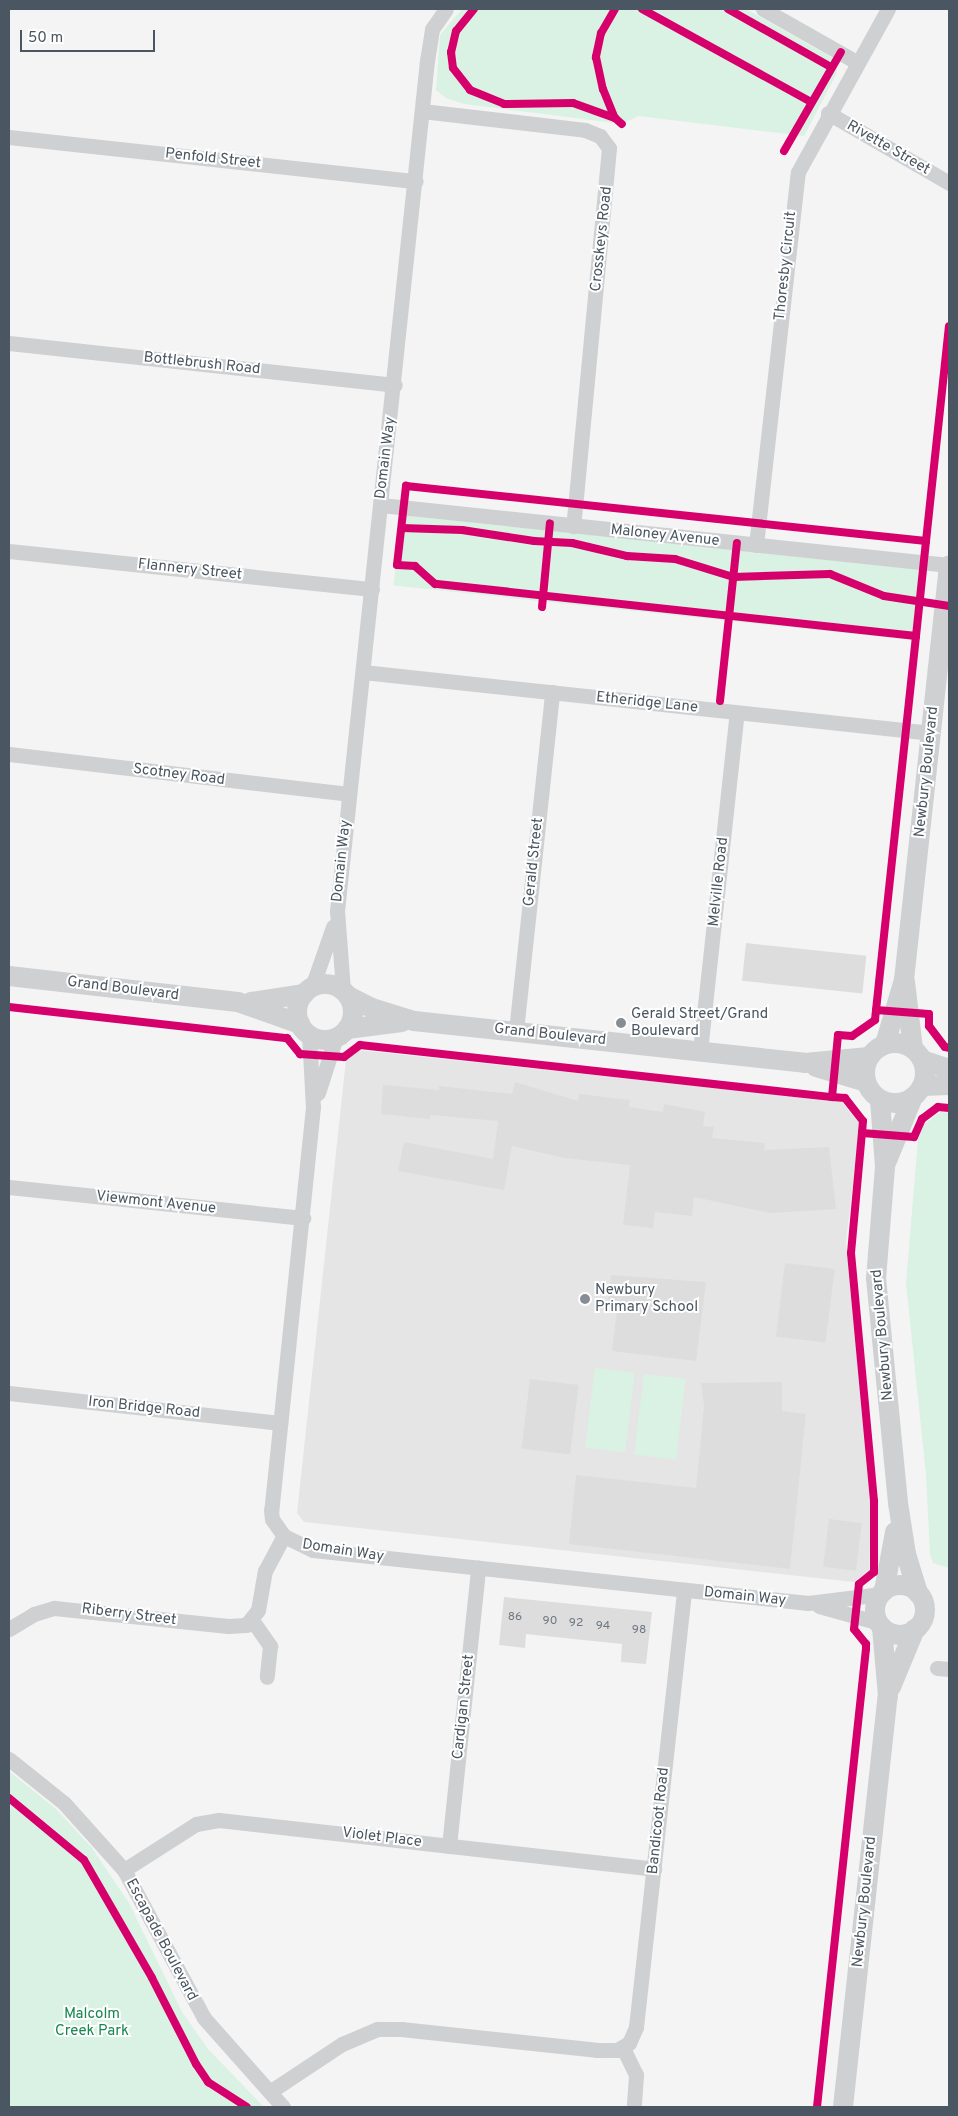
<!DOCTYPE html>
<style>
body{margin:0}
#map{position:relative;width:958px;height:2116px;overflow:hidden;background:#f4f4f4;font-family:Overpass,sans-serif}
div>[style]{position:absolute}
.education>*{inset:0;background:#e6e5e6}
.green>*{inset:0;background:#d9f2e3;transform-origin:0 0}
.building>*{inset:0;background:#ddddde;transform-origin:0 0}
.minor>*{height:15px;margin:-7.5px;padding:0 7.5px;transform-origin:7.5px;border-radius:7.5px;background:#ced0d2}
.tertiary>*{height:20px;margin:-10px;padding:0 10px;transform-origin:10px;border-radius:10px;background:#ced0d2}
.tertiary>.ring{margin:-10px;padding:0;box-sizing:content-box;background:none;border:20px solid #ced0d2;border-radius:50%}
.cycleway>*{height:8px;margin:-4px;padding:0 4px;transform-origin:4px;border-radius:4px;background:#d6006c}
.dots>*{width:14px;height:14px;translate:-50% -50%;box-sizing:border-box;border:2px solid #fff;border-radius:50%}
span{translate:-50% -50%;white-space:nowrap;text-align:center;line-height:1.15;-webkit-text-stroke:4px #fff;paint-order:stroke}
.number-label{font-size:12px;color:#707881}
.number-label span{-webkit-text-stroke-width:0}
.street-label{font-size:15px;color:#4a5661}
.poi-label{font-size:15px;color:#4a5661}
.left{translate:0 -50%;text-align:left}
.park-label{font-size:15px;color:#17864f}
.frame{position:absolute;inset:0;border:10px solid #4a5661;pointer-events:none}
.scale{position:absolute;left:20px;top:30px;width:135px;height:22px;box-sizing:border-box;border:2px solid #4a5661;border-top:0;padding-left:6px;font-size:15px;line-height:18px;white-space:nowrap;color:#4a5661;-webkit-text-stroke:4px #fff;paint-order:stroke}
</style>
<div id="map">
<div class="education">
<i style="clip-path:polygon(357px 1050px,841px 1101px,860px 1124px,846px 1241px,871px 1512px,869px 1570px,854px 1582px,304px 1522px,297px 1513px,346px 1060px)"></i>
</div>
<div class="green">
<i style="clip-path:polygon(462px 9px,746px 9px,836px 60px,837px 73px,804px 136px,638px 116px,622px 124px,464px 104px,446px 98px,436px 90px,440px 35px)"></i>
<i style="left:401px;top:515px;width:521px;height:71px;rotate:6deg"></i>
<i style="clip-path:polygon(940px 1112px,949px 1113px,949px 1568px,933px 1563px,930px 1555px,926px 1475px,906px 1283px,919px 1128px)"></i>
<i style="left:595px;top:1368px;width:40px;height:80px;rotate:7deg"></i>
<i style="left:644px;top:1374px;width:42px;height:81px;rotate:7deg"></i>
<i style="clip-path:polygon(9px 1771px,56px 1809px,92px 1848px,129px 1903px,182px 2012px,208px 2049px,264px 2107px,9px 2107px)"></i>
</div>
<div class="building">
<i style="left:746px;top:943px;width:121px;height:38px;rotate:6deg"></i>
<i style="clip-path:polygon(515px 1082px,578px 1101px,579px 1094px,630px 1100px,629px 1107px,663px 1112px,664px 1104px,705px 1112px,703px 1126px,714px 1127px,712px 1138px,765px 1143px,764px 1150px,829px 1147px,836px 1209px,770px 1213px,694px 1197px,692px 1216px,655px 1212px,653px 1228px,623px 1225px,630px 1165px,564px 1158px,512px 1146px,504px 1190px,398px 1171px,404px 1142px,493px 1159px,498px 1121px,430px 1115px,430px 1119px,381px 1114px,383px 1085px,439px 1090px,439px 1086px,512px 1094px)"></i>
<i style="left:785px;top:1263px;width:50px;height:74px;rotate:7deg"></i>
<i style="clip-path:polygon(611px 1275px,706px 1282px,696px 1361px,612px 1351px,618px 1303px,608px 1302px)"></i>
<i style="left:530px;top:1379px;width:49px;height:70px;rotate:7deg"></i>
<i style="clip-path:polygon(782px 1382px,782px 1411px,806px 1414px,790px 1569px,569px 1544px,576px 1475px,696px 1488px,704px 1406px,701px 1383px)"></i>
<i style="left:829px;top:1519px;width:33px;height:48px;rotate:7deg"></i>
<i style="clip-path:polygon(504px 1597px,652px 1612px,646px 1664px,621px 1662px,622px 1644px,526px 1634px,525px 1648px,499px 1645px)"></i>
</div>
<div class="minor">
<i style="left:763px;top:9px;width:109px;rotate:29.6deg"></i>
<i style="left:422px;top:111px;width:164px;rotate:6.6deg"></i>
<i style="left:585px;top:130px;width:16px;rotate:22deg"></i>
<i style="left:600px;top:136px;width:15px;rotate:53deg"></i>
<i style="left:609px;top:148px;width:380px;rotate:95.4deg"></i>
<i style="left:828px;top:113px;width:140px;rotate:30deg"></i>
<i style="left:9px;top:137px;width:409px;rotate:6.2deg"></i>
<i style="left:9px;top:343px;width:388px;rotate:6.2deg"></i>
<i style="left:381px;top:505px;width:571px;rotate:6.03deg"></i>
<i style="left:756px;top:545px;width:375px;rotate:-83.6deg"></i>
<i style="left:798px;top:172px;width:186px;rotate:-61.1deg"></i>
<i style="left:9px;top:551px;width:365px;rotate:6deg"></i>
<i style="left:363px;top:672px;width:572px;rotate:6.12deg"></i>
<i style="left:9px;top:754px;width:342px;rotate:6.7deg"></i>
<i style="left:312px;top:987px;width:64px;rotate:-70.7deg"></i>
<i style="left:343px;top:990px;width:79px;rotate:-94.3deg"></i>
<i style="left:337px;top:911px;width:855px;rotate:-83.96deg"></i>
<i style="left:427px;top:61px;width:32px;rotate:-81deg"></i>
<i style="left:432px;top:29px;width:24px;rotate:-55deg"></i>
<i style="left:516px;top:1031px;width:341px;rotate:-83.9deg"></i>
<i style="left:309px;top:1034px;width:73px;rotate:86.9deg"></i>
<i style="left:313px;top:1107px;width:405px;rotate:95.9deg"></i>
<i style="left:271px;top:1510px;width:9px;rotate:84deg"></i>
<i style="left:272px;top:1519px;width:21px;rotate:55deg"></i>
<i style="left:284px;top:1536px;width:32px;rotate:26deg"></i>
<i style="left:313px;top:1550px;width:498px;rotate:6.1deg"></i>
<i style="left:808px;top:1603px;width:74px;rotate:-7deg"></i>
<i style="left:700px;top:1051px;width:340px;rotate:-83.8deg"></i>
<i style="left:318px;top:1093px;width:59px;rotate:-72.2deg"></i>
<i style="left:9px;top:1187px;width:296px;rotate:6deg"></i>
<i style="left:9px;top:1393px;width:273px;rotate:6.3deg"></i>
<i style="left:819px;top:1606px;width:62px;rotate:15.8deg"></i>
<i style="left:252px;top:1620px;width:32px;rotate:55deg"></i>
<i style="left:270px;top:1646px;width:31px;rotate:96deg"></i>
<i style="left:9px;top:1629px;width:29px;rotate:-31deg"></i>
<i style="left:34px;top:1614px;width:21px;rotate:-17deg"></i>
<i style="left:54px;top:1608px;width:175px;rotate:5.9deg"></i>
<i style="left:228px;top:1626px;width:18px;rotate:-3deg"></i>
<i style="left:246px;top:1625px;width:19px;rotate:-51deg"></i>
<i style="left:258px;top:1610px;width:40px;rotate:-80deg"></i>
<i style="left:265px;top:1571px;width:40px;rotate:-62deg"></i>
<i style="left:937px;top:1668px;width:12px;rotate:5deg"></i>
<i style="left:9px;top:1759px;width:70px;rotate:38.7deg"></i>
<i style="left:64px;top:1803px;width:90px;rotate:48.2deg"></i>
<i style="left:124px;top:1870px;width:168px;rotate:61.6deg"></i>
<i style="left:204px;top:2018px;width:119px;rotate:48.4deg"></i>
<i style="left:449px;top:1846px;width:280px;rotate:-84deg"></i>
<i style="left:124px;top:1870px;width:85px;rotate:-32.6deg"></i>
<i style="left:196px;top:1824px;width:23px;rotate:-10deg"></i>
<i style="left:219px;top:1820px;width:438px;rotate:6.4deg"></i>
<i style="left:623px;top:2048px;width:30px;rotate:64deg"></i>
<i style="left:636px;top:2075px;width:32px;rotate:94deg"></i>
<i style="left:271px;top:2091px;width:85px;rotate:-33.5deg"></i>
<i style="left:342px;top:2044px;width:39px;rotate:-23deg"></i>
<i style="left:378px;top:2029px;width:23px"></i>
<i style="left:401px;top:2029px;width:196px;rotate:6.1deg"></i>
<i style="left:596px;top:2050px;width:21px"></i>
<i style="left:617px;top:2050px;width:14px;rotate:-30deg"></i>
<i style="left:629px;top:2043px;width:17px;rotate:-66deg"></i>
<i style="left:636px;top:2027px;width:440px;rotate:-83.7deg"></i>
</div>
<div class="tertiary">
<i style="left:9px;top:976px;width:230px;rotate:6.5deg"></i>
<i style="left:238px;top:1002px;width:66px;rotate:19.5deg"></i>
<i style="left:905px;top:982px;width:67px;rotate:83.2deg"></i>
<i class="ring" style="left:297px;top:984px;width:36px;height:36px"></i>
<i style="left:348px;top:996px;width:27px;rotate:27deg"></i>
<i style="left:372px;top:1008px;width:44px;rotate:17.2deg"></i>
<i style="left:414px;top:1021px;width:393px;rotate:6.1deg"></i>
<i style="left:805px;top:1063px;width:64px;rotate:-5.4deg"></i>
<i style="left:251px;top:1002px;width:54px;rotate:-8.6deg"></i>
<i style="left:347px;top:1029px;width:55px;rotate:-7.3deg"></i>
<i class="ring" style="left:865px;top:1043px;width:40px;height:40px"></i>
<i style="left:885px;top:1044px;width:67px;rotate:-73.5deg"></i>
<i style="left:904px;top:980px;width:417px;rotate:-83.8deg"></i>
<i style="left:922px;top:1060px;width:28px;rotate:18deg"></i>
<i style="left:816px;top:1067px;width:52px;rotate:16.7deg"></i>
<i style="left:922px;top:1086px;width:27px;rotate:-2deg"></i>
<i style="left:880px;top:1100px;width:67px;rotate:85.7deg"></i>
<i style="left:885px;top:1167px;width:111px;rotate:94.6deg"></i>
<i style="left:876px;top:1278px;width:226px;rotate:84.4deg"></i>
<i style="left:898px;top:1503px;width:52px;rotate:81.1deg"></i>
<i style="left:906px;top:1554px;width:41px;rotate:72.9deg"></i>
<i style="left:886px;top:1163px;width:71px;rotate:-67.8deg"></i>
<i class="ring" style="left:875px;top:1585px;width:30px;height:30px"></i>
<i style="left:884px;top:1591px;width:60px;rotate:-79.4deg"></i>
<i style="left:891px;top:1687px;width:63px;rotate:-67.5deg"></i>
<i style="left:843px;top:2107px;width:413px;rotate:-83.8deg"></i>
<i style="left:888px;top:1696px;width:69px;rotate:-95deg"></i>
</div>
<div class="cycleway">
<i style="left:474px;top:9px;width:28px;rotate:129deg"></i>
<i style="left:456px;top:31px;width:22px;rotate:103deg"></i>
<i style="left:451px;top:52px;width:16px;rotate:83deg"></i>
<i style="left:453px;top:68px;width:28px;rotate:52deg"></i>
<i style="left:470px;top:90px;width:37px;rotate:22deg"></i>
<i style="left:504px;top:104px;width:69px;rotate:-0.8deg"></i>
<i style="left:573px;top:103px;width:45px;rotate:19.7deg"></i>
<i style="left:615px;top:9px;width:28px;rotate:120deg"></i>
<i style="left:601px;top:33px;width:25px;rotate:102deg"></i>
<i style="left:596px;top:57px;width:33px;rotate:78deg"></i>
<i style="left:603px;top:89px;width:31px;rotate:68deg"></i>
<i style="left:615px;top:118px;width:9px;rotate:41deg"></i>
<i style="left:642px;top:9px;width:193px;rotate:28.8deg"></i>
<i style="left:728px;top:9px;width:118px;rotate:29.4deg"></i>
<i style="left:784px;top:151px;width:114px;rotate:-60.1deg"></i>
<i style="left:406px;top:486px;width:523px;rotate:6.04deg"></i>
<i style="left:926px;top:541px;width:96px;rotate:96deg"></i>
<i style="left:916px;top:636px;width:484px;rotate:-173.8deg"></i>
<i style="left:435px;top:584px;width:27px;rotate:-138deg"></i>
<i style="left:415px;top:566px;width:18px;rotate:-177deg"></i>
<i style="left:397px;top:565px;width:80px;rotate:-83.5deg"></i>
<i style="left:402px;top:528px;width:60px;rotate:1.9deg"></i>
<i style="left:462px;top:530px;width:73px;rotate:8.7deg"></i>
<i style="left:534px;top:541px;width:38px;rotate:3deg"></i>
<i style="left:572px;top:543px;width:57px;rotate:13.3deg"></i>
<i style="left:627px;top:556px;width:48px;rotate:3.6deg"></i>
<i style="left:675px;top:559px;width:61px;rotate:17.2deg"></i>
<i style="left:733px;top:577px;width:97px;rotate:-1.8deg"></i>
<i style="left:830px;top:574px;width:58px;rotate:22.2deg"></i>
<i style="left:884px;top:596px;width:66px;rotate:8.7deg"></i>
<i style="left:926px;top:541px;width:216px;rotate:-83.9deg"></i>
<i style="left:542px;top:607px;width:84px;rotate:-84.6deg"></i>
<i style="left:916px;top:636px;width:386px;rotate:96.1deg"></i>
<i style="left:875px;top:1020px;width:28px;rotate:145deg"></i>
<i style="left:852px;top:1036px;width:14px;rotate:-176deg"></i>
<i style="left:838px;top:1035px;width:62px;rotate:95.5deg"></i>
<i style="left:832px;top:1097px;width:13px;rotate:4deg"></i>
<i style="left:845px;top:1098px;width:29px;rotate:52deg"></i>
<i style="left:863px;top:1121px;width:12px;rotate:95deg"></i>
<i style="left:862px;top:1133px;width:52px;rotate:4.4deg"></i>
<i style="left:914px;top:1137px;width:20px;rotate:-66deg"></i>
<i style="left:922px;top:1119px;width:20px;rotate:-37deg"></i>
<i style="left:938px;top:1107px;width:11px;rotate:5deg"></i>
<i style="left:720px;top:701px;width:159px;rotate:-83.9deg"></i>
<i style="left:9px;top:1007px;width:280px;rotate:6.4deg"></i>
<i style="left:287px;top:1038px;width:21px;rotate:51deg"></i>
<i style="left:300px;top:1054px;width:44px;rotate:3.9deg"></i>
<i style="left:344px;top:1057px;width:20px;rotate:-37deg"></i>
<i style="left:360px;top:1045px;width:475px;rotate:6.3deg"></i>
<i style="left:876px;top:1010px;width:53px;rotate:4.3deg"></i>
<i style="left:929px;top:1014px;width:12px;rotate:90deg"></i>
<i style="left:929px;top:1026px;width:26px;rotate:53deg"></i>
<i style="left:945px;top:1047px;width:4px;rotate:14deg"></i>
<i style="left:9px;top:1798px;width:97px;rotate:39.6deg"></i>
<i style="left:84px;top:1860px;width:136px;rotate:60deg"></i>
<i style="left:152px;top:1978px;width:97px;rotate:62.9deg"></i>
<i style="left:196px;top:2064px;width:22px;rotate:56deg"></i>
<i style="left:208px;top:2082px;width:46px;rotate:32.7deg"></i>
<i style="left:817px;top:2107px;width:461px;rotate:-83.9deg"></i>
<i style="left:866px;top:1649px;width:5px;rotate:-90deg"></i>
<i style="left:866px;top:1644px;width:19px;rotate:-129deg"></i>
<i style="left:854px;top:1629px;width:45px;rotate:-83.7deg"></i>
<i style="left:859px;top:1584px;width:19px;rotate:-39deg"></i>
<i style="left:874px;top:1572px;width:71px;rotate:-90deg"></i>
<i style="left:874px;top:1501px;width:249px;rotate:-95.3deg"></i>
<i style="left:851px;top:1253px;width:121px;rotate:-84.8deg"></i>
</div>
<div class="dots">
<i style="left:621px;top:1023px;background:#868d94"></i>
<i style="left:585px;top:1299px;background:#868d94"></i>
</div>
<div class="number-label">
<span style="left:515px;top:1618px">86</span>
<span style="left:550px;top:1622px">90</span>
<span style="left:576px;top:1624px">92</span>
<span style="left:603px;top:1627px">94</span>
<span style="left:639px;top:1631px">98</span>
</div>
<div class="street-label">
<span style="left:888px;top:148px;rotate:30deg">Rivette Street</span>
<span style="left:213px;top:159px;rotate:6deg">Penfold Street</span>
<span style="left:602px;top:239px;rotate:-84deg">Crosskeys Road</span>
<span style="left:786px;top:266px;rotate:-84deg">Thoresby Circuit</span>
<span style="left:202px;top:364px;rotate:6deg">Bottlebrush Road</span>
<span style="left:386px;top:458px;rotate:-83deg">Domain Way</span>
<span style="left:665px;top:536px;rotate:6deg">Maloney Avenue</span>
<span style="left:190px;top:570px;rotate:6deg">Flannery Street</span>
<span style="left:647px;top:703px;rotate:6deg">Etheridge Lane</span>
<span style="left:927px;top:772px;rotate:-84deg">Newbury Boulevard</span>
<span style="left:179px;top:775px;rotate:7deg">Scotney Road</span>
<span style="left:342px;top:861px;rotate:-84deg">Domain Way</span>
<span style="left:534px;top:862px;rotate:-84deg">Gerald Street</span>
<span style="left:719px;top:882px;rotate:-84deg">Melville Road</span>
<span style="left:123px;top:989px;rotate:7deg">Grand Boulevard</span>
<span style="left:550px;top:1035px;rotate:6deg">Grand Boulevard</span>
<span style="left:156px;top:1203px;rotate:6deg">Viewmont Avenue</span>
<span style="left:883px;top:1335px;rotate:-95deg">Newbury Boulevard</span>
<span style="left:144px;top:1408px;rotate:6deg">Iron Bridge Road</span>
<span style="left:343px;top:1551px;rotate:9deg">Domain Way</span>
<span style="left:745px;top:1597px;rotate:6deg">Domain Way</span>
<span style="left:129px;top:1615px;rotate:7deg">Riberry Street</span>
<span style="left:464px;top:1707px;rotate:-84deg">Cardigan Street</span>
<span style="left:659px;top:1821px;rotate:-84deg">Bandicoot Road</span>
<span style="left:382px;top:1838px;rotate:7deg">Violet Place</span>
<span style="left:865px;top:1902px;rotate:-84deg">Newbury Boulevard</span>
<span style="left:161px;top:1940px;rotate:62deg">Escapade Boulevard</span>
</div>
<div class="poi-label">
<span class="left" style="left:631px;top:1023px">Gerald Street/Grand<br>Boulevard</span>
<span class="left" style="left:595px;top:1299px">Newbury<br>Primary School</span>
</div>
<div class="park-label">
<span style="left:92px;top:2023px">Malcolm<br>Creek Park</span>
</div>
<div class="frame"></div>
<div class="scale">50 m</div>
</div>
